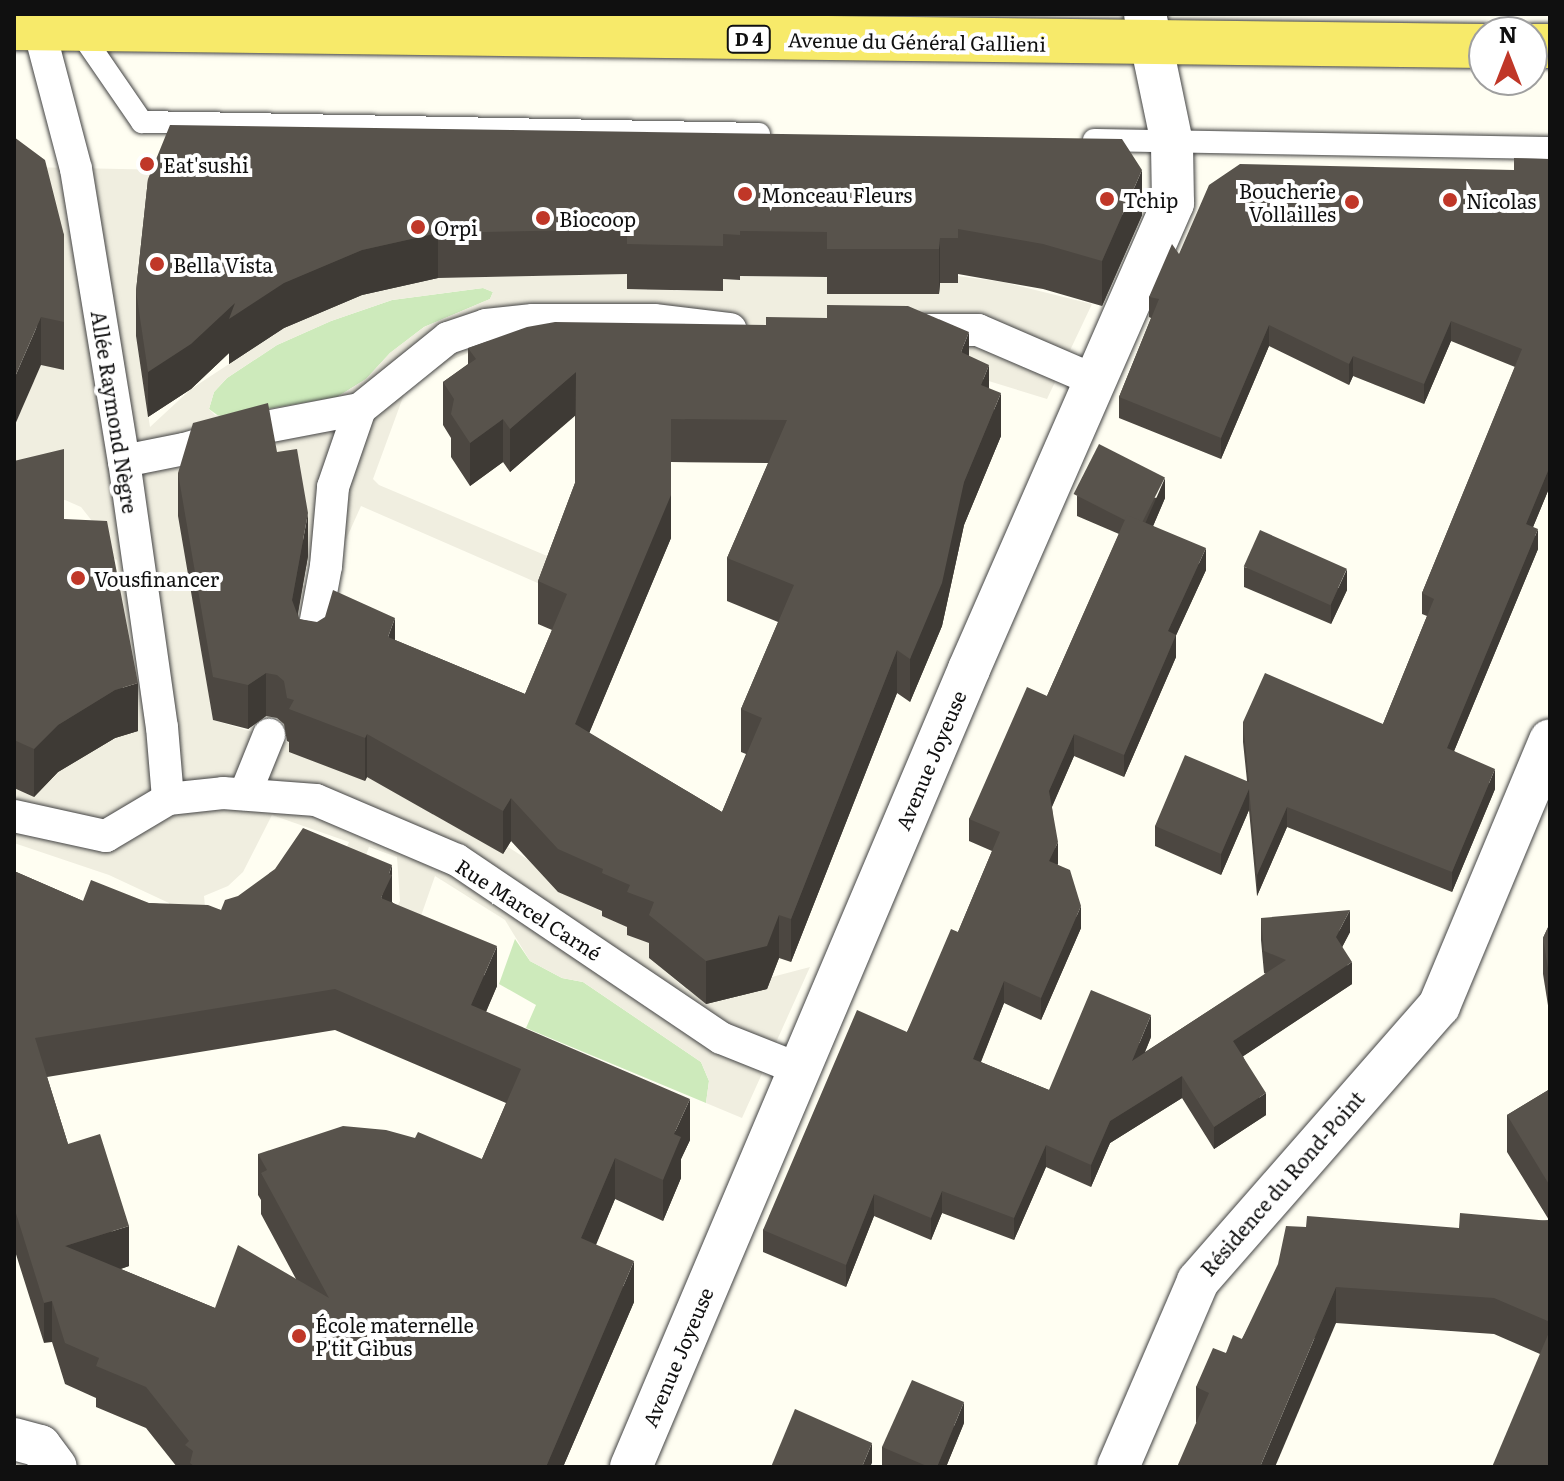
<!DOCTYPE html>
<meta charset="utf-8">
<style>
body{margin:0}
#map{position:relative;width:1564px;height:1481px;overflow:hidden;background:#fffef2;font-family:Literata,serif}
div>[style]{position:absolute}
.green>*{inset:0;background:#cdeabb}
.plaza>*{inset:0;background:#f0eee0}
.roads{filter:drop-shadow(0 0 2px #434343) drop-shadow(0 0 2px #434343)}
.service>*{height:22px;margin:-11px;padding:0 11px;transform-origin:11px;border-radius:11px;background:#fff}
.pedestrian>*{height:32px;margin:-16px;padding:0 16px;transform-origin:16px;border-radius:16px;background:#fff}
.minor>*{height:42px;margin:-21px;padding:0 21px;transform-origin:21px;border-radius:21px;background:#fff}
.primary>*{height:44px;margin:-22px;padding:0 22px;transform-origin:22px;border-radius:22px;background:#f7ea6a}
.wall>*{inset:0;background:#4c4741}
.shaded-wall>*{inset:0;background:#3e3a35;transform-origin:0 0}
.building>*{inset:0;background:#58534c;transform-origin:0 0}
.dots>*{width:22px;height:22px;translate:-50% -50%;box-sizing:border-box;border:4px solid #fff;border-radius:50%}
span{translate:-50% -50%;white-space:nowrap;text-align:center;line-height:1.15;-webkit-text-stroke:8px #fff;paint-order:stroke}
.shield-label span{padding:2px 6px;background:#fff;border:2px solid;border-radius:6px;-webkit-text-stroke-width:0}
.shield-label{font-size:18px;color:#101010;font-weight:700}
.street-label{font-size:20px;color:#101010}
.poi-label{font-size:20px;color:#101010}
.left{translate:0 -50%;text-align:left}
.right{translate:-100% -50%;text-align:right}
.frame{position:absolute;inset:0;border:16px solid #101010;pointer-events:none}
.north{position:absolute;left:1468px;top:16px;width:80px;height:80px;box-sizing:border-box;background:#fff;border:2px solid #9f9f9f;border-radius:50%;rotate:0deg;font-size:22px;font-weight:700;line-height:32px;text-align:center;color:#101010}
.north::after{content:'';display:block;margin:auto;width:28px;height:36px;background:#c03728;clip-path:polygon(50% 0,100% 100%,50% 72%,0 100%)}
</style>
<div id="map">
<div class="green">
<i style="clip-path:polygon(483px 288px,493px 292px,490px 299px,424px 327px,390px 353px,366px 379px,337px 397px,220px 417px,209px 409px,214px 392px,227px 378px,277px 345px,331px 321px,392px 300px)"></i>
<i style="clip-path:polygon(515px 939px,530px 961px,562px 978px,583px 982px,701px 1062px,709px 1081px,706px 1103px,526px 1028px,536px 1005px,499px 984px)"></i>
</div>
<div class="plaza">
<i style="clip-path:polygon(evenodd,25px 167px,169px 170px,136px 336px,150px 427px,191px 389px,284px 328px,362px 295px,438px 278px,627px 274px,677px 291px,704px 291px,723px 290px,723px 279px,740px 280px,740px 276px,827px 277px,828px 292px,938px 294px,940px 283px,958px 283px,958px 276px,1003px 282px,1092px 304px,1047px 399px,969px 375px,478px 349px,449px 361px,406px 389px,373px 479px,379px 485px,559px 561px,549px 588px,361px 506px,339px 555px,336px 588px,287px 636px,289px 588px,312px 584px,308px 557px,178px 506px,213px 720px,293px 744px,365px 781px,369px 772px,508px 847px,530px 861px,568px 896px,603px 912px,603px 916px,630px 928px,654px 946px,649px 958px,685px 988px,690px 978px,772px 977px,810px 967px,742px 1118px,706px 1103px,709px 1081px,701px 1062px,583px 982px,562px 978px,530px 961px,505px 920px,435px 876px,409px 950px,395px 910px,400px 901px,397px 857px,369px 847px,353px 890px,333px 881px,349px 842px,272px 815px,243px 872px,228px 886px,204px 896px,209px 946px,170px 947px,169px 903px,109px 875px,14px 843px,14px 788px,114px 586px,120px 584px,117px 560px,99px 551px,96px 526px,81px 507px,65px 500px,14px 501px,14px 427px,41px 365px,25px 167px,483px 288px,493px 292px,490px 299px,424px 327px,390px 353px,366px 379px,337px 397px,228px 417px,215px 415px,209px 409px,214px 392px,227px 378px,277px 345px,331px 321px,392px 300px,483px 288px)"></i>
</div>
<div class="roads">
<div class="service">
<i style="left:78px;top:29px;width:113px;rotate:55.5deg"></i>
<i style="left:142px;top:122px;width:617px;rotate:1.11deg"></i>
<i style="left:1094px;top:140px;width:456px;rotate:1deg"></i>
</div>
<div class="pedestrian">
<i style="left:39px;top:29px;width:145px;rotate:75.2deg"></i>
<i style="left:76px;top:169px;width:296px;rotate:80.7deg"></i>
<i style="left:124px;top:461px;width:269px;rotate:81.9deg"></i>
<i style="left:162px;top:727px;width:72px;rotate:85.2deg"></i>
<i style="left:921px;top:330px;width:57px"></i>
<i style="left:978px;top:330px;width:126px;rotate:23.3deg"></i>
<i style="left:124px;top:461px;width:61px;rotate:-11.3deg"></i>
<i style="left:184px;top:449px;width:64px;rotate:-16.4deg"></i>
<i style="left:245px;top:431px;width:117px;rotate:-10.8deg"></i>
<i style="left:360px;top:409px;width:113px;rotate:-38.9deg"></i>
<i style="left:448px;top:338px;width:40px;rotate:-18.9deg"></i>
<i style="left:486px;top:325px;width:47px;rotate:-6.1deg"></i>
<i style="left:533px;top:320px;width:121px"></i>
<i style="left:654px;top:320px;width:77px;rotate:6.8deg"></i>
<i style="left:311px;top:647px;width:82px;rotate:-79.5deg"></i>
<i style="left:326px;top:566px;width:79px;rotate:-84.9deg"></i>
<i style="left:333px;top:487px;width:83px;rotate:-70.9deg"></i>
<i style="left:245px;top:794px;width:64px;rotate:-67.9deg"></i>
<i style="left:14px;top:816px;width:94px;rotate:12.3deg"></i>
<i style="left:106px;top:836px;width:72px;rotate:-30.8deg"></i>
<i style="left:168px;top:799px;width:55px;rotate:-6.2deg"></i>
<i style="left:223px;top:793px;width:93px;rotate:4.3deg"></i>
<i style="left:316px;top:800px;width:153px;rotate:23.1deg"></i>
<i style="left:457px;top:860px;width:318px;rotate:34deg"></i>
<i style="left:721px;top:1038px;width:84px;rotate:21.7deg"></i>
</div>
<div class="minor">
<i style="left:14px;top:1439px;width:27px;rotate:15deg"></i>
<i style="left:40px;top:1446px;width:26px;rotate:53deg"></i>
<i style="left:631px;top:1467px;width:867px;rotate:-67.04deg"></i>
<i style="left:969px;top:669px;width:509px;rotate:-66.36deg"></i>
<i style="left:1173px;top:203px;width:60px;rotate:-91deg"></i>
<i style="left:1172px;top:143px;width:132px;rotate:-101.8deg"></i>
<i style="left:1118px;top:1467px;width:202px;rotate:-66.7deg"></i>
<i style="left:1198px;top:1281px;width:366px;rotate:-48.8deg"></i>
<i style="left:1439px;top:1006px;width:288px;rotate:-67.3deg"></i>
</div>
<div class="primary">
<i style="left:14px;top:28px;width:1470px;rotate:0.7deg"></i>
<i style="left:1532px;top:46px;width:18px"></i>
</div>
</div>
<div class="wall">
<i style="clip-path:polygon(14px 137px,64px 235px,64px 370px,41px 365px)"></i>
<i style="clip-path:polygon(1550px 159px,1550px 486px,1533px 527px,1538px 549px,1454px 751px,1495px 789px,1452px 892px,1287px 827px,1257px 896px,1249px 810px,1221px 875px,1155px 846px,1155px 826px,1247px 781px,1243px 742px,1243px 722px,1383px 724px,1427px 616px,1422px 614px,1422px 593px,1515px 367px,1451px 341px,1424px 404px,1353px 376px,1349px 385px,1269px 346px,1221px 459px,1119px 418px,1119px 397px,1151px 318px,1149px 317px,1149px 297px,1179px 254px,1514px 170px)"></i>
<i style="clip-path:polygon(148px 179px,1142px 215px,1102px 306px,1043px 289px,958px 274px,958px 283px,940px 283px,939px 294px,827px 294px,827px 277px,740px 276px,740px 280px,723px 279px,723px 291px,627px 289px,627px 274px,438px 278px,362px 295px,284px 328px,229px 364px,229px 353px,191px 389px,148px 417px,136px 336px,136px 291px)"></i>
<i style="clip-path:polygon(evenodd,468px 348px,969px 356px,989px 388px,1001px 436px,964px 525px,942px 626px,910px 702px,897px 693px,791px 962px,779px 958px,767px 989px,706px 1004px,649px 958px,649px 943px,627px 935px,627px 927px,602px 916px,602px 911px,558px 892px,511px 841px,503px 854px,367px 777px,365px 781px,289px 752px,289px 742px,287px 741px,284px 724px,277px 718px,266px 716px,248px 729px,213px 720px,178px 516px,178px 473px,277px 452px,308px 556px,298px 614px,299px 619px,395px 640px,525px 694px,552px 630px,538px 624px,538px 581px,575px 483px,575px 415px,510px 472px,503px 462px,470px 486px,451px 457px,451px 438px,443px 425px,443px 382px,468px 364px,468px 348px,671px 462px,768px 463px,727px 558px,727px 601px,778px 622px,741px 709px,741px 752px,746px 754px,722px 812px,589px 733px,671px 538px,671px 462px)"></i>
<i style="clip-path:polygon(14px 461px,64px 519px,138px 731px,115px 738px,58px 772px,34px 797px,14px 788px)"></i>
<i style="clip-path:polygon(1077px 496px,1165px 498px,1153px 526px,1206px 570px,1176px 635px,1176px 657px,1124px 777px,1074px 756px,1052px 807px,1057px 864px,1081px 928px,1041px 1020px,1004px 1003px,981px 1062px,1049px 1090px,1151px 1037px,1145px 1052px,1266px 974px,1264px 973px,1261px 940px,1261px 918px,1350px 932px,1342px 947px,1352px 984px,1243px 1056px,1266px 1115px,1214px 1149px,1182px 1098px,1110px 1143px,1091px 1187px,1046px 1167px,1014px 1240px,942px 1213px,931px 1240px,874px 1216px,846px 1287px,763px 1252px,763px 1230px,907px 1032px,958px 932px,992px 851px,969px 841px,969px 819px,1047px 696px,1119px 534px,1077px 516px)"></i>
<i style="clip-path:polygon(1244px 567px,1347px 590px,1331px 624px,1244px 587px)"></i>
<i style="clip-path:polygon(evenodd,14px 871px,83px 901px,149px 903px,221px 910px,392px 902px,497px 986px,486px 1012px,690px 1140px,681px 1159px,681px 1178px,663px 1221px,615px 1199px,596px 1245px,634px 1302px,563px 1467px,177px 1467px,146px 1428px,96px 1407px,96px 1398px,65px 1384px,52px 1342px,44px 1343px,14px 1248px,14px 871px,335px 1030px,506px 1103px,482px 1159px,258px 1154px,258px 1195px,261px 1200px,261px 1214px,296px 1279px,215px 1308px,121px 1269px,129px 1266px,68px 1144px,47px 1077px,335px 1030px)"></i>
<i style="clip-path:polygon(1550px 923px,1550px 1018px,1543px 974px,1543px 938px)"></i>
<i style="clip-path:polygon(1550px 1089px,1550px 1467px,1540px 1354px,1494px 1334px,1336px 1323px,1196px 1423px,1196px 1387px,1226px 1353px,1242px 1339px,1306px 1227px,1459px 1228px,1549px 1220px,1507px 1152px,1507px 1115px)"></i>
<i style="clip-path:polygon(964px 1423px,946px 1467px,882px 1467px,882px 1447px)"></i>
</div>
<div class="shaded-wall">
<i style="clip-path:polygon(1142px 170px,1142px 215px,1102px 306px,1102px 261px)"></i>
<i style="clip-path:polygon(438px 233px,438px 278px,362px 295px,284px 328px,229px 364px,229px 353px,191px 389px,148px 417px,148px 372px,235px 303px,362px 250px)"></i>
<i style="clip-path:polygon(940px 238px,940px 283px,939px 294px,939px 249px)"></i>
<i style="clip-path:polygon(41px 317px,41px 365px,14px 427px,14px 379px)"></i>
<i style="clip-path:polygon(1451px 321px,1451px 341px,1424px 404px,1424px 384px)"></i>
<i style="clip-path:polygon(1269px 325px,1269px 346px,1221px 459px,1221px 438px)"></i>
<i style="clip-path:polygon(969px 332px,969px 375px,961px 352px)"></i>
<i style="clip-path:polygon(1353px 356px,1353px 376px,1349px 385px,1349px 364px)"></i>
<i style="clip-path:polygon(989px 365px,989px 408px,981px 385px)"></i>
<i style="clip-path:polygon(576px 372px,576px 415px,510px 472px,510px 429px)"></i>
<i style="clip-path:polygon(1001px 393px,1001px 436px,964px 525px,942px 626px,910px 702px,910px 659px,964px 482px)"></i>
<i style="clip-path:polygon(503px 419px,503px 462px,470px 486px,470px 443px)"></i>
<i style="clip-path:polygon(671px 419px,671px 538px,575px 767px,575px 724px)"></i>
<i style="clip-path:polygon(1550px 466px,1550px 486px,1526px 544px,1526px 524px)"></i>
<i style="clip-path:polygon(1165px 478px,1165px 498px,1145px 545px,1145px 524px)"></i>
<i style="clip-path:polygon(308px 513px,308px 556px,292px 644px,292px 600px)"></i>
<i style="clip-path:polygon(1538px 529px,1538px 549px,1447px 768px,1447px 748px)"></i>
<i style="clip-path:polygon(1206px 548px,1206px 570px,1168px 653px,1168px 631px)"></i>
<i style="clip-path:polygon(1347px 569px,1347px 590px,1331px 624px,1331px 604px)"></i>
<i style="clip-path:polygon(395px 618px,395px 661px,388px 637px)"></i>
<i style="clip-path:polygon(1176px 635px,1176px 657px,1124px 777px,1124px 755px)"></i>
<i style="clip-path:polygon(897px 650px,897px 693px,791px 962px,791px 919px)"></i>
<i style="clip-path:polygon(266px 673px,266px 716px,248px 729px,248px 685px)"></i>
<i style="clip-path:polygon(138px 683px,138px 731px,115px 738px,58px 772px,34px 797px,34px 749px,58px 725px,115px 690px)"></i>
<i style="clip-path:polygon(367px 734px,367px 777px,365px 781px,365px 738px)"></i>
<i style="clip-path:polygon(1074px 734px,1074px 756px,1049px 813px,1049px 791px)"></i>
<i style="clip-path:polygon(1495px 769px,1495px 789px,1452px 892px,1452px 872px)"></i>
<i style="clip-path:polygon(1249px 789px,1249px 810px,1221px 875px,1221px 854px)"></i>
<i style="clip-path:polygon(511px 798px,511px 841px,503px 854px,503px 811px)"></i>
<i style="clip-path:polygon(1287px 807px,1287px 827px,1257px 896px,1257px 875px)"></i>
<i style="clip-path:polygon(1058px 842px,1058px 864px,1049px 883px,1049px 861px)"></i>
<i style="clip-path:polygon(392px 865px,392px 916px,381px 898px)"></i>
<i style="clip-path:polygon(1081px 906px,1081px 928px,1041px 1020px,1041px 998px)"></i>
<i style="clip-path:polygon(1350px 910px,1350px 932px,1336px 959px,1336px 937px)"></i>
<i style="clip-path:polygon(779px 915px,779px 958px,767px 989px,706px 1004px,706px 961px)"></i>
<i style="clip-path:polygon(497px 946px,497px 986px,471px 1046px,471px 1005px)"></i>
<i style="clip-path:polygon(1352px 962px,1352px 984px,1233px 1063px,1233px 1041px)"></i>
<i style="clip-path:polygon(1004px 981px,1004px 1003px,973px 1081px,973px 1059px)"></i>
<i style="clip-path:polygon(1151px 1015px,1151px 1037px,1132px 1083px,1132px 1061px)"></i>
<i style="clip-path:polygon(1182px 1076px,1182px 1098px,1110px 1143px,1091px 1187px,1091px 1165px,1110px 1121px)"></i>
<i style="clip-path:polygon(1266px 1093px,1266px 1115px,1214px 1149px,1214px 1127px)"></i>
<i style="clip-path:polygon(690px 1099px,690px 1140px,681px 1159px,681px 1178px,663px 1221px,663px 1180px,674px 1134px)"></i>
<i style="clip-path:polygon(1046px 1145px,1046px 1167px,1014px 1240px,1014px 1218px)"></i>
<i style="clip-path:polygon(615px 1158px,615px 1199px,581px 1279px,581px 1238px)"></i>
<i style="clip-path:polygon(942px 1191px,942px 1213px,931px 1240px,931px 1218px)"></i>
<i style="clip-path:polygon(874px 1194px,874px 1216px,846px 1287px,846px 1265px)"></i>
<i style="clip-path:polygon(129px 1226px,129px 1266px,65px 1287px,65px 1246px)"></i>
<i style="clip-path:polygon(634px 1261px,634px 1302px,563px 1467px,546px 1467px)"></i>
<i style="clip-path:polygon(1336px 1287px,1336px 1323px,1275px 1467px,1260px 1467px)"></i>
<i style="left:52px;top:1301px;width:41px;height:8px;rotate:90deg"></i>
<i style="clip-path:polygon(964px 1402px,964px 1423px,946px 1467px,937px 1467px)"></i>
<i style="clip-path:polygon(872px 1443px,872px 1463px,870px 1467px,862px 1467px)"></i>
</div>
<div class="building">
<i style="clip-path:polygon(170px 125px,1122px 139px,1142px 170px,1102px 261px,1043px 244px,958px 229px,958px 238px,940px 238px,939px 249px,827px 249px,827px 232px,740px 231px,740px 235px,723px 234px,723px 246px,627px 244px,627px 229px,438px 233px,362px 250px,284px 283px,229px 319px,235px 303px,191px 344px,148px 372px,136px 291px,148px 179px)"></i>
<i style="clip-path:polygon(14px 137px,45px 160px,64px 235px,64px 322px,41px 317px,14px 379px)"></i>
<i style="clip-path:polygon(1514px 158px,1550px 159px,1550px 466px,1526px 524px,1538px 529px,1447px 748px,1495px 769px,1452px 872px,1287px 807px,1257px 875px,1249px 789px,1221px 854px,1155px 826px,1185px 755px,1249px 782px,1243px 722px,1265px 673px,1383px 724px,1434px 599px,1422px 593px,1522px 349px,1451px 321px,1424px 384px,1353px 356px,1349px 364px,1269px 325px,1221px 438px,1119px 397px,1159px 299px,1149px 297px,1172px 244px,1179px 254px,1209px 185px,1240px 164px,1514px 170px)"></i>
<i style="clip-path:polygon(evenodd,827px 305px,908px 306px,969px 332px,961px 352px,989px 365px,981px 385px,1001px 393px,964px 482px,942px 583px,910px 659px,897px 650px,791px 919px,779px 915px,767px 946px,706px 961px,649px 915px,654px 902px,627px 892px,630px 885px,602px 873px,603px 869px,558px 849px,511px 798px,503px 811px,367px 734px,365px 738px,289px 709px,294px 700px,287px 698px,284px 681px,277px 675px,266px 673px,248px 685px,213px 677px,178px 473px,193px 423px,268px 403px,277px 452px,297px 449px,308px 513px,292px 600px,299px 619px,317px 622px,325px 617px,333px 590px,395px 618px,388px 637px,525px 694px,567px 594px,538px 581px,575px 483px,576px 372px,510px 429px,503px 419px,470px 443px,451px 414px,454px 399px,443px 382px,476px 359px,468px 348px,527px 327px,555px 322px,766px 325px,766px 317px,827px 318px,827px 305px,671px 419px,787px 420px,727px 558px,794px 585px,741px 709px,762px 718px,722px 812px,575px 724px,671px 495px,671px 419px)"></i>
<i style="left:1099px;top:444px;width:74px;height:56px;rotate:27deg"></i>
<i style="clip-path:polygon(64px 449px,64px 519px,107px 521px,138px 683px,115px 690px,58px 725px,34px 749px,14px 740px,14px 461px)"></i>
<i style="clip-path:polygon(1127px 515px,1206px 548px,1168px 631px,1176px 635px,1124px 755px,1074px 734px,1049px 791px,1058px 842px,1049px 861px,1070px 870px,1081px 906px,1041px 998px,1004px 981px,973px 1059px,1049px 1090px,1091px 990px,1151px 1015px,1132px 1061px,1286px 960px,1264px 951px,1261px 918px,1350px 910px,1336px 937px,1352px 962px,1233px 1041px,1266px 1093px,1214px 1127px,1182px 1076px,1110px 1121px,1091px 1165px,1046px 1145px,1014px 1218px,942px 1191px,931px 1218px,874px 1194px,846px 1265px,763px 1230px,857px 1010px,907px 1032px,951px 929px,958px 932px,1000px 832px,969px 819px,1027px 687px,1047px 696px)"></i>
<i style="left:1260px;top:530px;width:95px;height:40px;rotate:24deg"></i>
<i style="clip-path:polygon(evenodd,303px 828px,392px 865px,389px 874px,392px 875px,381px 898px,497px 946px,471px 1005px,690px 1099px,674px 1134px,681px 1137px,663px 1180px,615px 1158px,581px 1238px,634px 1261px,546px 1467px,195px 1467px,190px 1463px,193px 1451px,185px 1445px,189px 1441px,146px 1387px,96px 1366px,99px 1358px,65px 1343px,52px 1301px,44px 1303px,14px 1207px,14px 871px,83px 901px,91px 880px,149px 903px,208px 905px,221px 910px,225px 900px,238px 896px,275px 869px,303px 828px,335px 989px,521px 1069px,482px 1159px,418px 1132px,415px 1138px,386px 1130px,343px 1126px,258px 1154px,267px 1170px,261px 1173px,329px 1298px,238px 1245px,215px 1308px,65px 1246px,129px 1226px,100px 1134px,68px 1144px,35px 1038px,335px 989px)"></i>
<i style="clip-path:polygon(1550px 923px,1550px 981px,1543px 938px)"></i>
<i style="clip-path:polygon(1550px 1089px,1550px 1186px,1507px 1115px)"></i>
<i style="clip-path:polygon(1460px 1213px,1550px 1221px,1550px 1322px,1494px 1298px,1336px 1287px,1260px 1467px,1177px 1467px,1209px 1393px,1196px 1387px,1213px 1348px,1226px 1353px,1233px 1335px,1242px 1339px,1278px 1264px,1286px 1226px,1306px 1227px,1307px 1216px,1459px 1228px)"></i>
<i style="clip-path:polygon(1550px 1330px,1550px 1467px,1492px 1467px)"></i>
<i style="clip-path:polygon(912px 1380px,964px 1402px,937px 1467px,929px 1467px,882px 1447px)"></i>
<i style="clip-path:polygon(795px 1409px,872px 1443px,862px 1467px,771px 1467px)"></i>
</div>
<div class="dots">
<i style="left:147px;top:164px;background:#c03728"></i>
<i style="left:745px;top:194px;background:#c03728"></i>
<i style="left:1107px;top:199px;background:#c03728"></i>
<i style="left:1450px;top:200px;background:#c03728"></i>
<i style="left:1352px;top:202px;background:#c03728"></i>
<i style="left:543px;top:218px;background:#c03728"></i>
<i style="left:418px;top:227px;background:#c03728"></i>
<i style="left:157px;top:264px;background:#c03728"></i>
<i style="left:78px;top:578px;background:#c03728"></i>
<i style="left:299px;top:1336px;background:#c03728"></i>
</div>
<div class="shield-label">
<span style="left:749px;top:39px">D 4</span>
</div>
<div class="street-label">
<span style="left:917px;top:41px;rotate:1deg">Avenue du Général Gallieni</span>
<span style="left:115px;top:412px;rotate:81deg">Allée Raymond Nègre</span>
<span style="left:930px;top:760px;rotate:-67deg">Avenue Joyeuse</span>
<span style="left:529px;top:909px;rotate:33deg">Rue Marcel Carné</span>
<span style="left:1282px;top:1183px;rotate:-49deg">Résidence du Rond-Point</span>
<span style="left:677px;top:1357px;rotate:-67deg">Avenue Joyeuse</span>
</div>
<div class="poi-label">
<span class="left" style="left:163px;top:164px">Eat'sushi</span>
<span class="right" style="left:1336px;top:202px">Boucherie<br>Vollailles</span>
<span class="left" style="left:761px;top:194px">Monceau Fleurs</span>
<span class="left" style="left:1123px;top:199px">Tchip</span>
<span class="left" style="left:1466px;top:200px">Nicolas</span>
<span class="left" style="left:559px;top:218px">Biocoop</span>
<span class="left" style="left:434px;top:227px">Orpi</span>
<span class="left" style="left:173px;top:264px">Bella Vista</span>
<span class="left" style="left:94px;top:578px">Vousfinancer</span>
<span class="left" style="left:315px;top:1336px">École maternelle<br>P'tit Gibus</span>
</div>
<div class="frame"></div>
<div class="north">N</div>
</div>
